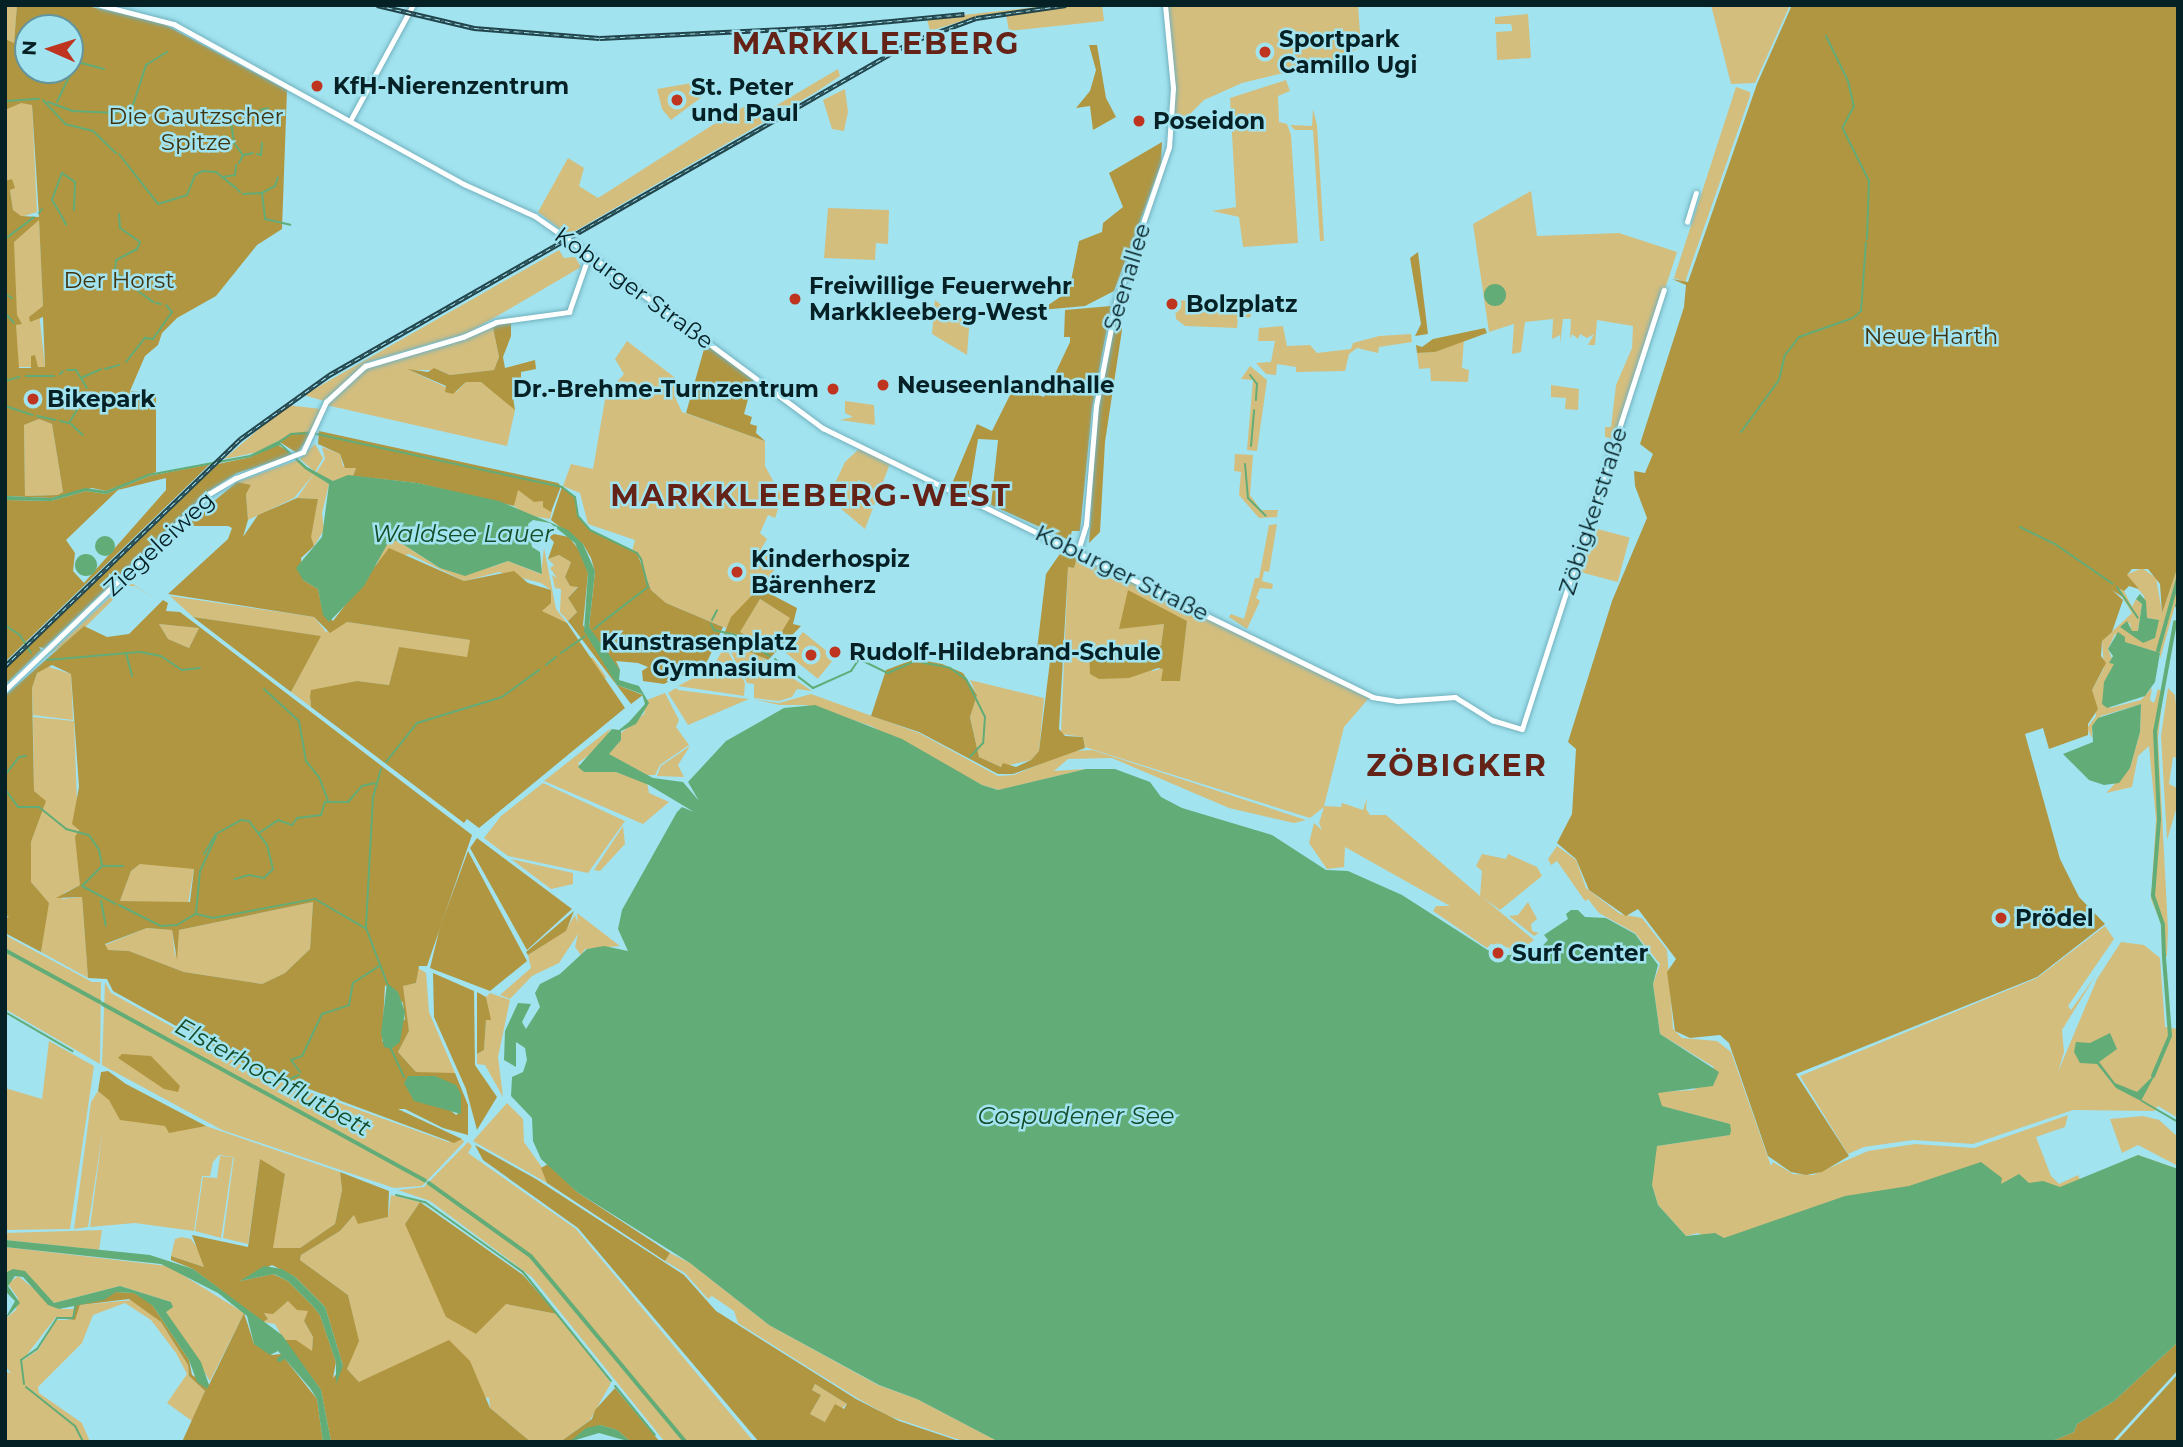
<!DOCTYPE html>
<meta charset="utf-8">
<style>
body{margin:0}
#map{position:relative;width:2183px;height:1447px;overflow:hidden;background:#a2e3f0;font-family:Montserrat,sans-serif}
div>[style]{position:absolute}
.green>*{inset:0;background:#d4be7e;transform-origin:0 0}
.forest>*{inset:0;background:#b19641}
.water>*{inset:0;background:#62ac77}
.round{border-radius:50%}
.stream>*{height:2px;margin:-1px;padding:0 1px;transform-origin:1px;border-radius:1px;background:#62ac77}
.canal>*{height:3.5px;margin:-1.75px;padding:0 1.75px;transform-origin:1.75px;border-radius:1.75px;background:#62ac77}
.river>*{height:5px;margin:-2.5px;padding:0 2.5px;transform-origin:2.5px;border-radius:2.5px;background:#62ac77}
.roads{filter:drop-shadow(0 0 2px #71b1be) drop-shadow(0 0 2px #71b1be)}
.secondary>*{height:4.5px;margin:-2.25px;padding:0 2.25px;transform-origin:2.25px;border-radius:2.25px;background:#fff}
.rail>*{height:4.5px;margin-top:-2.25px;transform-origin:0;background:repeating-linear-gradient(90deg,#a2e3f0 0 5px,#21444b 0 10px);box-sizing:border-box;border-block:2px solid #21444b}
.bridges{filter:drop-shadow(0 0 2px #71b1be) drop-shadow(0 0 2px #71b1be)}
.secondary-bridge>*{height:4.5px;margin:-2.25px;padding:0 2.25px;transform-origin:2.25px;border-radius:2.25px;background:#fff}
.dots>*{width:19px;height:19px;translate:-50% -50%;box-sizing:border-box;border:4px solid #a2e3f0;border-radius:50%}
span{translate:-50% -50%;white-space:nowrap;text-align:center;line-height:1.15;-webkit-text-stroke:5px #a2e3f0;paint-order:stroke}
.poi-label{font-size:23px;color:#052126;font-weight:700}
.left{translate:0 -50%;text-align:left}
.right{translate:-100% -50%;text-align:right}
.park-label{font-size:23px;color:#413510}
.street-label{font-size:23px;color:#052126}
.water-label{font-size:24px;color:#154d29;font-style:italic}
.district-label{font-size:30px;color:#652217;font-weight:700;letter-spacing:2px}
.frame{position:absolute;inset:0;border:7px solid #052126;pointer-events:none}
.north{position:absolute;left:14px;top:14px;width:70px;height:70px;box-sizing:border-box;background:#a2e3f0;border:2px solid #63959f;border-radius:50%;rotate:273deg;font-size:19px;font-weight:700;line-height:28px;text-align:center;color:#052126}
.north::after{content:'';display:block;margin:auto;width:24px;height:32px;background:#bf341e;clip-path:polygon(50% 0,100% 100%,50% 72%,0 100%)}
</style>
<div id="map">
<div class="green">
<i style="clip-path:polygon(5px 5px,17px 5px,14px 44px,5px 39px)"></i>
<i style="clip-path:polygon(1056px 5px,975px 17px,930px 31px,927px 19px)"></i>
<i style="clip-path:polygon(1078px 5px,1102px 5px,1104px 21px,1009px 31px,1006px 14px)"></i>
<i style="clip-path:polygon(1167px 5px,1358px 5px,1361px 47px,1333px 61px,1242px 83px,1204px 100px,1186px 118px,1175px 121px)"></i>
<i style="clip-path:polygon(1711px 5px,1790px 5px,1755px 83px,1731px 84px)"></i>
<i style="clip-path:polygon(1528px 14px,1531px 58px,1497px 60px,1496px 32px,1512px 31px,1512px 28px,1511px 24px,1495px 24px,1495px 17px)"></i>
<i style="clip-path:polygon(838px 69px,840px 76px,816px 92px,568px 235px,538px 212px,568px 158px,584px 168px,579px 186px,598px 198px,725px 117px,751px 103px,757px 117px)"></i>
<i style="clip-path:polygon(715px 79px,715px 87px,671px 120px,662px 109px,657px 89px)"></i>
<i style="clip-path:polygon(1286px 80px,1290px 91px,1278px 96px,1279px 122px,1287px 124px,1291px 135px,1298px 243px,1243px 247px,1239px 217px,1212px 211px,1236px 207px,1230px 98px)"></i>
<i style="clip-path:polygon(1736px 87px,1750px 92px,1750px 96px,1685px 282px,1674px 278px)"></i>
<i style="clip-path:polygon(845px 89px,848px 112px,844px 131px,832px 129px,823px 100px)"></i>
<i style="clip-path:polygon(21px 102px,32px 105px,37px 212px,21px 217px,13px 210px,10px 189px,14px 188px,7px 180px,14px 241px,39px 219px,43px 307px,39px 312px,45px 367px,18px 367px,5px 382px,5px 110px)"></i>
<i style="clip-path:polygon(1313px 109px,1317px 125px,1324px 241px,1320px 241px,1313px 130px,1295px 130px,1290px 125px,1312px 126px)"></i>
<i style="clip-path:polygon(1531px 191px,1537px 236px,1619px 233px,1677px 252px,1616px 439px,1605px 437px,1605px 427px,1611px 427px,1616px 385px,1632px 348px,1633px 326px,1597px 320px,1595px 345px,1588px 345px,1594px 334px,1587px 338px,1580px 334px,1578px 339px,1572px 334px,1570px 339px,1571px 319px,1563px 319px,1560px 344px,1560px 335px,1552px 339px,1553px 319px,1525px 322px,1521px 352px,1512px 354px,1514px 324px,1489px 332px,1473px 224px)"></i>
<i style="clip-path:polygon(828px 208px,889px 210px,888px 244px,876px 243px,875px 260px,824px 258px)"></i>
<i style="clip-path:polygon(559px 250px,564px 258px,575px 257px,581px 267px,468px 333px,368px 362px,324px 401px,304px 395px)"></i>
<i style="clip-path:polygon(1248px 297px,1251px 317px,1238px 318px,1237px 328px,1185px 326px,1176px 319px,1174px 301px)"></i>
<i style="clip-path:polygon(935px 300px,951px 313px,970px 315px,967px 355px,932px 334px)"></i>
<i style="clip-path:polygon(492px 323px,499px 357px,494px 370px,450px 375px,439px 370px,409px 370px,456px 392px,466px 382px,481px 382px,509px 402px,515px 410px,507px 446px,326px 405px,370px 363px,463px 337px)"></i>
<i style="clip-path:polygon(1283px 326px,1287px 346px,1310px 345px,1317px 353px,1351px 349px,1353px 343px,1379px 336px,1411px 334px,1412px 342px,1379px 347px,1378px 353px,1357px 348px,1349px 354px,1345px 371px,1296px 372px,1296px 367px,1277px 364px,1276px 375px,1266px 374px,1256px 363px,1271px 362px,1275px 341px,1258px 341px,1259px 328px)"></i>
<i style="clip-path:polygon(1464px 338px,1462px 368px,1469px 370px,1468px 382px,1431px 381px,1430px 368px,1419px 369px,1417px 353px,1435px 352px)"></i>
<i style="clip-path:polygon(627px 341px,678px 380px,674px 395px,682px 412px,765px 441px,765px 466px,782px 497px,775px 518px,768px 515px,760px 533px,767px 539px,761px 549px,781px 562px,726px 628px,666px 603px,651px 590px,640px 559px,632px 551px,635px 540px,588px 524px,580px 493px,563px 486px,571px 464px,593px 469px,606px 394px,624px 374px,615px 359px)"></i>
<i style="clip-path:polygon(1250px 366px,1267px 380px,1257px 451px,1247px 450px,1253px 380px,1241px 379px)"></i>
<i style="clip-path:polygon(1551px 385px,1579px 389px,1578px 410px,1565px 409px,1566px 398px,1551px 397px)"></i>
<i style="clip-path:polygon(845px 401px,874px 405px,875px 425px,840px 420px,853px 417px,845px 413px)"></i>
<i style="clip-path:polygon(287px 405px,321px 409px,313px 431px,291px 433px,259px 452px,224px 459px)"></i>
<i style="clip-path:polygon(39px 419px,52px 424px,63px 492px,59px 495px,25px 496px,24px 425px)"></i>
<i style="clip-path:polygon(315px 444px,323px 458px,315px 472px,300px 459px)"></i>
<i style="clip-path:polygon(322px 447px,340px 454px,343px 466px,356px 468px,353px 476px,333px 481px,316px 473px,325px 459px)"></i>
<i style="clip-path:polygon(861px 447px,891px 461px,865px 529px,828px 498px,845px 462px)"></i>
<i style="clip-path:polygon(1235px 454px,1253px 455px,1250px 495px,1261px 510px,1278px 510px,1277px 517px,1259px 518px,1239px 495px,1241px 472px,1234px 471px)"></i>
<i style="clip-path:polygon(298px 460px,314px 474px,294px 498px,248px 520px,246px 494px,237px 482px)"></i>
<i style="clip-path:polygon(314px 474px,329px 484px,322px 513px,324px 530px,314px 546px,310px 537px,318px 499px,297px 498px)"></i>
<i style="clip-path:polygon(517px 489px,544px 501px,552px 511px,550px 519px,526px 515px,514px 506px)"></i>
<i style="clip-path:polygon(1277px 524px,1269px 572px,1264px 571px,1262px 581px,1273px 584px,1272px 589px,1260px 588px,1256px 598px,1260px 601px,1247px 629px,1229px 617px,1231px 614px,1244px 619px,1255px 578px,1259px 578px,1269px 525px)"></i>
<i style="left:1590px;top:527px;width:41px;height:46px;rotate:15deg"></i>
<i style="clip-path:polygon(388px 541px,398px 541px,440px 568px,492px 567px,508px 561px,541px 574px,544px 548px,556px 609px,567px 623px,542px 612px,551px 590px,541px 583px,499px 572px,464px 581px,409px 554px,376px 562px)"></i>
<i style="clip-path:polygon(559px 555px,571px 562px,565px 577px,570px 586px,578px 586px,568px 598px,577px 612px,568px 621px,560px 612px,561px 589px,555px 588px,552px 575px,557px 578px,550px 568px,554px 565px,548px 559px)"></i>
<i style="clip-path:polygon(evenodd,1077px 557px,1108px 572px,1106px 578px,1131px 580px,1369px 698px,1344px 727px,1324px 806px,1341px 807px,1342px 803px,1363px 810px,1367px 798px,1366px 809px,1370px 815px,1386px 815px,1480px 896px,1482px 871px,1476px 866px,1482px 854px,1506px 859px,1508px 854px,1537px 867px,1542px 876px,1500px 910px,1482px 897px,1534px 940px,1512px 956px,1510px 948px,1491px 944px,1487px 948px,1433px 911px,1436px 906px,1450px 906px,1345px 847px,1344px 867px,1327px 869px,1309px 843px,1314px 823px,1322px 830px,1319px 823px,1324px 807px,1310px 818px,1085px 747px,1083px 737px,1061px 734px,1068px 567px,1074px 568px,1077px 557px,1187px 621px,1179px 681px,1164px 674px,1163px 668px,1153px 671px,1090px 648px,1161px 646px,1164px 624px,1119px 628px,1187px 621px)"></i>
<i style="clip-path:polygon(2178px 566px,2178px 595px,2160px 659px,2160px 653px,2124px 642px,2115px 634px,2108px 649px,2114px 664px,2110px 708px,2141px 700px,2152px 688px,2150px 700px,2154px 703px,2158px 689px,2163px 692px,2158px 738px,2168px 929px,2167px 956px,2162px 957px,2162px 926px,2151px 899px,2156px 820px,2149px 746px,2138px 756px,2132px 787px,2106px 793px,2130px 768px,2140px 732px,2141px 704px,2101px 716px,2092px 726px,2092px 738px,2087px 728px,2096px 716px,2092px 690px,2104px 668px,2102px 641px,2132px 613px,2116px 587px,2124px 591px,2132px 607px,2136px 599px,2142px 604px,2138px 631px,2131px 631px,2130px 623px,2120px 627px,2145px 640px,2158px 620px,2147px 618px,2144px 596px,2126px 575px,2142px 568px,2156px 578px,2162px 612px)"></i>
<i style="clip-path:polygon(133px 584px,155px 599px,135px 586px,127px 586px,73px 639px,49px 654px,122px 586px)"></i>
<i style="clip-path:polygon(170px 596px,314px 617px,326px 632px,347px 622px,593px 658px,607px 678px,399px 648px,389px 685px,357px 681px,310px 697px,311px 707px,291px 692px,320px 636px,193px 617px)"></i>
<i style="left:760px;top:599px;width:36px;height:39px;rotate:32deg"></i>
<i style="clip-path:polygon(159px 624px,199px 628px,189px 648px,168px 639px)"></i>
<i style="left:803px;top:632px;width:41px;height:27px;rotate:39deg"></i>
<i style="clip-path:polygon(727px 645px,754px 652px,812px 691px,797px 689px,792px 697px,779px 701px,754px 698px,754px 684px,747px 683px)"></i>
<i style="clip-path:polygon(725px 646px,745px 683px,744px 696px,678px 686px,712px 668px)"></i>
<i style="clip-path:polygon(46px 666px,71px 674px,73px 720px,33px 715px,32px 688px,37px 673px)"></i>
<i style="clip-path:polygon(970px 680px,1044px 698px,1039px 751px,1031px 760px,1001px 767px,979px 757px,970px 716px,977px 695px)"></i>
<i style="clip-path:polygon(676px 688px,678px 690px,749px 699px,688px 725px,668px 693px)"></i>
<i style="clip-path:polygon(2168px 688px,2175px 695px,2178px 725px,2178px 758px,2173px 757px,2169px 784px,2177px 788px,2178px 767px,2178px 803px,2167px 840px,2161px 736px)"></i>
<i style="clip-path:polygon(665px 693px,679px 720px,676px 727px,689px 745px,660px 765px,655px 775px,647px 775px,608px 754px,621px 740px,621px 733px,644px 714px,647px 700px)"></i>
<i style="clip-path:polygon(811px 694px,919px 733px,998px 776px,1014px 775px,1071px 751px,1093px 750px,1306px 820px,1294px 823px,1229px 808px,1112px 758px,1068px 759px,1054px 771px,1086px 769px,999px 790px,982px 785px,871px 726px,806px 705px,779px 705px,753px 699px,779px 703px)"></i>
<i style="clip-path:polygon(33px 717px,74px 721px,80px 885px,64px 893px,62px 899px,82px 897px,88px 978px,41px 952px,48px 903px,31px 882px,31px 842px,39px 819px,34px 791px)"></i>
<i style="clip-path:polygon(611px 728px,601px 746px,578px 763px,584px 772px,616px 772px,647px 783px,649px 793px,669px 802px,643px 824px,544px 781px)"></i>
<i style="clip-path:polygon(690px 746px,678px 765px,684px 777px,657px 776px,661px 766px)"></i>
<i style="clip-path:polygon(543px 783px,625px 821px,588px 873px,508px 856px,484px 838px,501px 816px)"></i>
<i style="clip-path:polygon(623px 826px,625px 844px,600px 871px,594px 870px)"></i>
<i style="clip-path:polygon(1557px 846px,1576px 860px,1586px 888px,1620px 914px,1642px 918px,1667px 950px,1673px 1029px,1682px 1038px,1717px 1041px,1731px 1052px,1771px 1166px,1773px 1162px,1793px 1174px,1813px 1175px,1868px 1151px,1915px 1144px,1974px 1148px,2068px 1115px,2065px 1127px,2036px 1137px,2051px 1176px,2059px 1184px,2078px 1175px,2080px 1180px,2138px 1155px,2178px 1169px,2178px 1342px,2050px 1442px,1698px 1233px,1686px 1236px,1658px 1205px,1652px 1185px,1652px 1157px,1657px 1146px,1729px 1135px,1729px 1124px,1661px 1106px,1657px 1098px,1658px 1092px,1694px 1090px,1714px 1067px,1660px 1034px,1653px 984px,1660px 964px,1635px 933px,1599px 913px,1588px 899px,1585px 901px,1557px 861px,1551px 865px,1548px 859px)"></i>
<i style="clip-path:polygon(511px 859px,573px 873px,573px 884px,551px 889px)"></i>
<i style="clip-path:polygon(152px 864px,194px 868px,188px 904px,120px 901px,131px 871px,140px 864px)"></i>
<i style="clip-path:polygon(313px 902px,310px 949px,285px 973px,262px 984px,184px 972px,129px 951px,108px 950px,105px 945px,147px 928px,172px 930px,175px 957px,179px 930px)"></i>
<i style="clip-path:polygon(1528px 902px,1537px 919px,1531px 924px,1532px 931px,1539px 933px,1534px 936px,1509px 916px,1518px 915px)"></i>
<i style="clip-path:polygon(577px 913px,620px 946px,585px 949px,581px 955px,575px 947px,578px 934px,559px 963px,532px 976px,510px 999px,500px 995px,531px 968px,528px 955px,565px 931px,575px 915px,578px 923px)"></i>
<i style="clip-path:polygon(2105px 926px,2114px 939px,2068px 1006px,2071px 1010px,2096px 975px,2062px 1030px,2064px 1052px,2058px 1072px,2097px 979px,2121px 942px,2144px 945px,2160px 958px,2165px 1027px,2178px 1029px,2178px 1118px,2158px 1106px,2154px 1111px,2073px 1110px,1973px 1144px,1913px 1140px,1864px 1147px,1848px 1154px,1800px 1076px,2037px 978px)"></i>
<i style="clip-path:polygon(5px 935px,92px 982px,101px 982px,100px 1064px,5px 1009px)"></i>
<i style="clip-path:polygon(418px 968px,426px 973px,429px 1012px,455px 1073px,452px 1076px,416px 1072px,398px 1052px,409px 1031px,402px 986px,416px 983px)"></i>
<i style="clip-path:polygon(105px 982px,111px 993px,256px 1073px,448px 1142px,462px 1139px,464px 1142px,422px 1186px,394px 1188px,222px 1130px,102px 1065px)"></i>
<i style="clip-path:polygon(490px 993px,510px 1000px,498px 1057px,503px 1097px,485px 1065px,477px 1064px,477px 1054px,484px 1050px,486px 1020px,490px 1020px,486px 997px)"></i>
<i style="clip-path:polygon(49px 1041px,94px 1066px,70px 1229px,5px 1230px,5px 1088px,42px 1099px)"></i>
<i style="clip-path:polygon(98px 1091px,109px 1099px,120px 1119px,206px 1126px,340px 1172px,342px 1190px,335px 1224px,300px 1248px,272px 1248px,285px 1174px,260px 1160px,248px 1244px,223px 1238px,234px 1157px,219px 1155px,213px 1162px,210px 1176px,202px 1176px,194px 1231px,135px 1223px,90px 1227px,103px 1129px,88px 1227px,74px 1229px,91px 1102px)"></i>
<i style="clip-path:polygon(507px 1103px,523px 1119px,524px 1142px,546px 1173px,547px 1183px,473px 1141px)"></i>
<i style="clip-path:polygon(2143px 1116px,2159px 1120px,2178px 1137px,2178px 1166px,2138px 1145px,2122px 1153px,2110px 1119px)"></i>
<i style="clip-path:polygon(468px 1142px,472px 1146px,468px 1153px,576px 1229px,754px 1442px,665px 1442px,532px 1277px,430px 1201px,398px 1190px,424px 1187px)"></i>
<i style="clip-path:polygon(220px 1156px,233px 1157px,221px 1238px,195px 1231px,203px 1177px,217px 1178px)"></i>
<i style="clip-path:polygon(391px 1195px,420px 1202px,405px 1224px,506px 1304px,557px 1314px,611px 1383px,590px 1420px,560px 1442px,531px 1442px,490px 1408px,489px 1398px,359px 1382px,347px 1369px,358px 1340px,348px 1295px,300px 1260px,301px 1255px,340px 1231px,354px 1215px,374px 1220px,388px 1217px)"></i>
<i style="clip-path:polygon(102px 1230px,99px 1250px,5px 1240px,5px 1233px)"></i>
<i style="clip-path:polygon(181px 1237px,191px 1239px,205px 1259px,204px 1267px,171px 1256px,175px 1239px)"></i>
<i style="clip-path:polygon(5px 1247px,168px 1266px,244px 1313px,210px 1381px,166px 1312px,171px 1302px,120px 1286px,54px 1303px,23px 1271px,5px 1273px)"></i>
<i style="clip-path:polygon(670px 1253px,690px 1263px,769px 1325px,878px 1385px,917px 1399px,999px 1442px,966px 1442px,889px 1416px,857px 1398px,738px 1323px,734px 1311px,712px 1296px,708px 1299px,685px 1273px,665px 1261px)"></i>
<i style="clip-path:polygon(18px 1276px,59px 1309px,75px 1309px,72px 1318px,56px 1317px,22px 1361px,38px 1350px,56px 1320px,74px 1320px,80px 1305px,133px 1300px,161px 1322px,188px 1365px,189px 1376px,205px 1391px,192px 1421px,167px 1403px,187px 1374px,176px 1353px,151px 1320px,125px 1303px,93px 1315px,82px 1343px,38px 1387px,39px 1393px,82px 1423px,90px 1442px,5px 1442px,5px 1372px,11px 1373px,5px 1366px,5px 1319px,16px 1310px,18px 1298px,8px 1284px)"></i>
<i style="clip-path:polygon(288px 1301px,309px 1311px,304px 1321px,313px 1337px,312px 1352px,284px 1340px,275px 1324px,263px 1322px,268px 1319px,264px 1313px,274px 1312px)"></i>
<i style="clip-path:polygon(815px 1384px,847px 1404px,825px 1422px,810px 1414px,821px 1395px,812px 1390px)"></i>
</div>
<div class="forest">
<i style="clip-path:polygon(evenodd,17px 5px,82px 5px,160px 22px,287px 90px,282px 229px,257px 245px,216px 296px,177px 318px,162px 333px,158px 345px,145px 356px,130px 391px,156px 393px,156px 472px,106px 491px,92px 488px,51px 498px,5px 496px,5px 181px,12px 179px,15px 188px,10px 190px,13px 210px,21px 216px,39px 217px,32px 105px,21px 103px,5px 110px,5px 39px,14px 43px,17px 5px,28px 28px,70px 28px,70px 70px,28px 70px,28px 28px,17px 5px,39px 220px,43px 306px,29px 317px,30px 322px,43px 317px,45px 367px,38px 367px,35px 355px,31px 356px,31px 368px,19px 368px,16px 325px,22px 324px,17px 315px,14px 242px,39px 220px,17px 5px,39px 419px,52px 424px,63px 492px,58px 495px,25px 496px,24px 425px,39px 419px)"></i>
<i style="clip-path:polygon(1792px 5px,2178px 5px,2178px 566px,2162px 613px,2160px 584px,2148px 569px,2132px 569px,2127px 575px,2139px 589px,2129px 586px,2124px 591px,2116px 587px,2127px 600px,2112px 590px,2123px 600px,2112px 632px,2102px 641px,2101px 656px,2106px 663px,2092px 690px,2098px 709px,2088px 724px,2088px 735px,2049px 749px,2043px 728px,2025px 734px,2060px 859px,2079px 897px,2105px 924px,2037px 977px,1796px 1074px,1849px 1156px,1822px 1172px,1806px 1175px,1791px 1172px,1768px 1156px,1729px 1043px,1720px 1035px,1690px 1038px,1675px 1031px,1667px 972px,1676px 959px,1638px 909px,1626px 916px,1589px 890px,1576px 859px,1557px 843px,1572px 814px,1576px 749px,1568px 742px,1612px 601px,1647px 518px,1635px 486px,1634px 471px,1645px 473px,1653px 454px,1640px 444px,1684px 307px,1686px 285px,1672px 279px,1688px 282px,1757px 84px)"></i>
<i style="clip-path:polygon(1089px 45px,1097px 45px,1106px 98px,1116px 117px,1093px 130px,1090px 106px,1076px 108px,1090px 91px,1096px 70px)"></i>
<i style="clip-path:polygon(1162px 142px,1161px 164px,1114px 291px,1085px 306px,1041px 310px,1069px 291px,1079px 241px,1102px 232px,1103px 223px,1123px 207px,1109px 173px)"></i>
<i style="clip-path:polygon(1418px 252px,1428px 334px,1415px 336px,1421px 324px,1410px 258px)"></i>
<i style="clip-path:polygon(1111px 306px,1092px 408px,1080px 531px,1072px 531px,1069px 540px,991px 505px,998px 440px,978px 439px,969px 495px,951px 486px,977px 424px,992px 431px,1015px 385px,1044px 397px,1070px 342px,1070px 337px,1064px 337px,1065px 310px)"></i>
<i style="clip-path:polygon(1118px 308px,1122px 330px,1105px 442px,1100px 532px,1089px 543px,1097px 418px)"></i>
<i style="clip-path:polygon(511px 320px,511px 336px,503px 357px,505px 368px,535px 360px,536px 369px,521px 372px,521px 395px,513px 397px,515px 410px,481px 382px,466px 382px,453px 394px,445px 392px,446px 386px,407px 369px,428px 372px,434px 368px,450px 375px,494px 370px,499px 357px,492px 323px)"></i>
<i style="clip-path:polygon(1485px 328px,1487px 333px,1435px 352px,1417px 353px,1416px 345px,1422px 347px,1433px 339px)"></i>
<i style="clip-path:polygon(706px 342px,754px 377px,744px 414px,752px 417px,750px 424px,757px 426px,756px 433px,765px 441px,686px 413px)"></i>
<i style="clip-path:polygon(313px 431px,297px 453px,278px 441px,291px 433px)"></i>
<i style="clip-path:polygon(319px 431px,558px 483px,561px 486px,551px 512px,543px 507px,543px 501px,534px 502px,518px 490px,514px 506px,417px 483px,353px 476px,356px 468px,345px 468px,340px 454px,318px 444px)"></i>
<i style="clip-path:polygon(277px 444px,293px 455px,237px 473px,207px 492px,44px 648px,39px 647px,41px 650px,5px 685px,5px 669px,218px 464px,251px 457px)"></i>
<i style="clip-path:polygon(evenodd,212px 464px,209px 465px,5px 662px,5px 500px,51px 501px,86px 491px,106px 494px,149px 476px,212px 464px,166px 478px,166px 490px,84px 583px,73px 571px,75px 553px,66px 540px,118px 490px,166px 478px)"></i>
<i style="clip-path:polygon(237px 482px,251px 485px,246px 494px,248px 520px,243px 537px,258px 515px,297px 498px,318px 499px,311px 537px,314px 546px,301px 558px,303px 580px,318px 589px,322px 608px,333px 621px,389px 548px,464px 581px,514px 571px,528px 583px,551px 590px,551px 603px,542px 611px,567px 623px,625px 708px,479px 828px,467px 819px,464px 823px,311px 707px,310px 697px,311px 690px,357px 681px,389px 685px,399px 647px,467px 657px,470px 640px,347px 622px,330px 633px,314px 617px,168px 594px,228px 539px,232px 528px,228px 526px,184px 526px)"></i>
<i style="clip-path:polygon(562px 487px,575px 497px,578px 516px,590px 530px,637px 553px,651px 590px,666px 603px,723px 627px,707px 662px,664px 684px,643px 681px,642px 671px,648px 667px,638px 663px,616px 661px,620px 670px,616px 671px,589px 627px,595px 572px,591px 558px,583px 544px,551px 520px)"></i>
<i style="clip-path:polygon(554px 534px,569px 537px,582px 554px,588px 573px,583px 625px,617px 685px,643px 695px,631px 704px,568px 621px,577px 612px,568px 598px,578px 587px,570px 586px,565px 577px,571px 562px,559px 555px,548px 559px,554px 542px,549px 537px)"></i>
<i style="clip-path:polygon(1066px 545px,1079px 551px,1074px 568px,1068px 567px,1059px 729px,1065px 736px,1083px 737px,1085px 748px,1013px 774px,998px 774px,919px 732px,871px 716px,886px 670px,915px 659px,942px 664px,963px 673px,977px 695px,970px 717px,979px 757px,1001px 767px,1003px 763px,1016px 767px,1031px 760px,1039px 751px,1050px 661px,1036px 658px,1046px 574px)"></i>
<i style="clip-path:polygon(evenodd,759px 588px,797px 608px,793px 624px,801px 626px,768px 660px,722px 639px,731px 617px,759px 588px,760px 599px,790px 618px,770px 651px,740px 632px,760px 599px)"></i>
<i style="clip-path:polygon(1128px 590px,1187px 621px,1180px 681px,1161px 681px,1163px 669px,1158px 668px,1129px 678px,1099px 679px,1090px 674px,1089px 648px,1161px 646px,1164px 624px,1119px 629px)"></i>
<i style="clip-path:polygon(evenodd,163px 600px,168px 603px,166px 611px,180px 612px,472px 835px,427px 966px,419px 966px,416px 983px,403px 986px,409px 1031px,398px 1052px,416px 1072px,455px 1073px,468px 1105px,468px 1135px,443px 1128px,405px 1109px,398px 1109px,462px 1139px,454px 1143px,250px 1067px,113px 991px,107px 979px,88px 978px,82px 897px,56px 898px,80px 885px,75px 837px,79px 830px,72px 824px,79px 787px,71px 674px,52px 665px,37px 673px,32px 688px,34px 791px,46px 801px,31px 842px,31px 882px,49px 903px,41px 952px,5px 933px,5px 918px,9px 917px,5px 915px,5px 696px,84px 626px,107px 637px,129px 634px,163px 600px,159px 624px,198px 628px,199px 628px,189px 648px,168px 639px,159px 624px,163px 600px,140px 864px,194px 869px,190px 902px,120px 901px,131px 871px,140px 864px,163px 600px,313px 902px,310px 949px,285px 973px,262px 984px,184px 972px,129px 951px,108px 950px,105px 944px,147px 928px,172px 930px,177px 960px,179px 930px,313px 902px,163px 600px,385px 985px,403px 1003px,405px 1019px,382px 1042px,385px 985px,163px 600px,408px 1076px,435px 1076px,461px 1094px,461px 1111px,456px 1115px,408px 1076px)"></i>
<i style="clip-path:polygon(193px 617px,321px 636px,291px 692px)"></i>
<i style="clip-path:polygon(477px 838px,572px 909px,527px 950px,470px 848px)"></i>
<i style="clip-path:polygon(468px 851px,527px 961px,490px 991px,430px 968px,440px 927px)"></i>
<i style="clip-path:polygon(574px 911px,566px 931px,528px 955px,526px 952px)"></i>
<i style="clip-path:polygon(433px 973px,474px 991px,475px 1065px,497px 1097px,477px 1130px,466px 1089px,434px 1017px)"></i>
<i style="clip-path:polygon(477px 992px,486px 997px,491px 1020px,486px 1020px,484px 1050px,477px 1054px)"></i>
<i style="clip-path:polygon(122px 1054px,151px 1056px,180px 1086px,178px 1092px,164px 1089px,118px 1058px)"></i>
<i style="clip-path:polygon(108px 1071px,126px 1084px,206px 1126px,169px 1133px,165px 1126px,120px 1120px,109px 1100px,98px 1091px,101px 1072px)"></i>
<i style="clip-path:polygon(evenodd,475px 1145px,536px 1179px,684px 1275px,716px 1311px,856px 1399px,899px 1421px,962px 1442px,759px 1442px,578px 1228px,483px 1160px,475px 1145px,815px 1384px,847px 1404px,844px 1409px,835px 1404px,825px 1422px,810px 1414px,821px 1395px,812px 1390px,815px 1384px)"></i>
<i style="clip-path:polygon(evenodd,260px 1159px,285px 1174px,273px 1248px,300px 1248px,335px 1224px,342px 1190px,340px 1172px,389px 1191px,388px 1217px,358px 1224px,354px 1215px,340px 1231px,301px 1255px,300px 1260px,348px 1295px,359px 1341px,347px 1369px,359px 1382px,449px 1340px,470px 1361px,490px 1408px,531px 1442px,331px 1442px,321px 1390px,284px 1340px,296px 1340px,312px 1351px,313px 1337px,304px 1321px,308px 1311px,297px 1310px,288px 1301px,273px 1314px,264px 1313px,268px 1319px,263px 1322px,193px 1269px,171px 1260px,171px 1256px,204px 1267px,192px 1235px,248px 1247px,260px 1159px,272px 1265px,295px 1277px,325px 1307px,343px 1366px,333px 1378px,336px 1362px,320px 1315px,312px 1305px,288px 1281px,273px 1274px,240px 1281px,272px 1265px)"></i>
<i style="clip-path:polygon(548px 1164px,577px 1192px,670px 1253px,665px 1261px,547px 1183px,541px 1168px)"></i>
<i style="clip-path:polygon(420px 1202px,523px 1275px,557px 1314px,506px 1304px,476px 1334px,446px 1317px,405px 1224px)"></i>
<i style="clip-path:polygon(116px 1292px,134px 1293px,151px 1303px,189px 1360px,192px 1375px,209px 1385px,244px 1313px,254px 1344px,272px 1355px,281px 1354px,317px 1399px,323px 1442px,182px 1442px,205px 1391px,189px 1376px,188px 1365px,161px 1322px,129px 1299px,80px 1305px,75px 1320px,64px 1319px,73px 1317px,74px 1306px)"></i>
<i style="clip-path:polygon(2178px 1342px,2178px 1370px,2112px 1442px,2050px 1442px,2074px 1432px,2077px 1424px,2114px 1401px)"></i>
<i style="clip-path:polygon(2178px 1374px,2178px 1442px,2116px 1442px)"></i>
<i style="clip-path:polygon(615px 1388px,660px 1442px,631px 1442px,617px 1430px,600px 1425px,569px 1442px,560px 1442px,592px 1419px,595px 1410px)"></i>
</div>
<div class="water">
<i class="round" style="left:1484px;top:284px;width:22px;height:22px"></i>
<i style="clip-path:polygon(278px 441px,307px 467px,333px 481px,348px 475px,417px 483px,499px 501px,568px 530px,583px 544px,595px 571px,589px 627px,620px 670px,619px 680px,639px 686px,649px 703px,636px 724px,621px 731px,621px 740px,609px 754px,653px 778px,683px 782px,699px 801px,688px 782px,726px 741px,784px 708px,815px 705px,902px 739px,982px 785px,998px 790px,1086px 769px,1115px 769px,1150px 782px,1161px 797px,1182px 808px,1272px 835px,1326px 870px,1348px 871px,1402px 895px,1497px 956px,1519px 954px,1528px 946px,1536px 953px,1548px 940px,1544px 935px,1568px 919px,1566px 914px,1571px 910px,1578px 910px,1585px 917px,1606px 918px,1635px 934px,1658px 965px,1653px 984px,1660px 1034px,1719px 1072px,1713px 1086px,1658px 1093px,1662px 1106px,1730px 1124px,1731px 1130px,1730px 1135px,1657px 1146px,1652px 1185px,1658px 1205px,1686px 1236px,1715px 1233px,1724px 1238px,1845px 1196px,1909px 1186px,1981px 1162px,2002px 1178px,2001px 1184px,2019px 1174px,2029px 1183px,2043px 1181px,2060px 1187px,2138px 1155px,2178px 1169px,2178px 1342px,2114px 1401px,2077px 1424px,2074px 1432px,2050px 1442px,999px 1442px,917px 1399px,879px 1385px,769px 1325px,690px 1263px,577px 1192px,541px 1159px,533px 1141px,532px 1118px,511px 1096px,512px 1077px,523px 1072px,527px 1060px,525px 1048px,516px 1042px,516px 1067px,504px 1060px,505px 1031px,518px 1003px,531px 1004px,522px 1022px,526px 1029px,540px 1007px,535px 993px,540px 984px,560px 974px,587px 949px,604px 946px,628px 951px,618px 929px,622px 910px,677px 812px,682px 807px,694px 812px,649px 785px,616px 772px,584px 772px,578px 767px,612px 729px,619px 730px,629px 722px,645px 704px,642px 694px,617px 685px,584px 631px,588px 573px,575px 543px,550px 523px,533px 520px,528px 524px,532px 547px,540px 552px,542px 574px,508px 561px,465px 576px,440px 568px,398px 541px,389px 541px,364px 586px,329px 622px,323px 615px,318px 589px,303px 580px,296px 568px,322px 537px,329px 484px,305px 469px,280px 445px,251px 457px,149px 476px,106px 494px,86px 491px,51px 501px,5px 500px,5px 496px,51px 498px,85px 488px,106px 491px,148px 474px,250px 455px)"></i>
<i class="round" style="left:95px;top:536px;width:20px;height:20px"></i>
<i class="round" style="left:75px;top:554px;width:22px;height:22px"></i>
<i style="clip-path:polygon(2140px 594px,2146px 601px,2147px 618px,2159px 620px,2155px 638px,2143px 643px,2120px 627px,2127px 621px,2132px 631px,2138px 631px,2142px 604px,2136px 599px)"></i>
<i style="clip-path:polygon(2118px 632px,2125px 637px,2125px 642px,2160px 653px,2155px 682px,2145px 696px,2107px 708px,2102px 704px,2104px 682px,2114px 664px,2109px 663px,2113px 656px,2108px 649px)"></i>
<i style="clip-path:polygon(2141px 704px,2140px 732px,2130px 768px,2119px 783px,2104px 785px,2089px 780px,2063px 754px,2093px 742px,2092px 726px,2098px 718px)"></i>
<i style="clip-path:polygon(387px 983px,398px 992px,405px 1012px,400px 1042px,391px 1049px,384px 1047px,381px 1033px)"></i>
<i style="clip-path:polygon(2110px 1033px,2117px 1049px,2099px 1062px,2115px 1083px,2137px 1092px,2156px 1073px,2141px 1101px,2116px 1088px,2097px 1064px,2080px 1063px,2074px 1052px,2076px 1042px,2090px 1043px)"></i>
<i style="clip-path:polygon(408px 1076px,435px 1076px,456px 1085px,461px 1094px,461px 1114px,414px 1101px,404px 1083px)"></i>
<i style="clip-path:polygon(5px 1240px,150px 1255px,193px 1269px,282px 1335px,321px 1390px,331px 1442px,323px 1442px,317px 1399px,310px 1388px,278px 1351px,270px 1355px,254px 1344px,247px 1316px,218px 1293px,161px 1264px,5px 1247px)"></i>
<i style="clip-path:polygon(264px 1266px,282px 1269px,295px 1277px,325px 1307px,343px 1366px,336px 1384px,336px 1362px,320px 1315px,312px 1305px,288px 1281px,274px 1274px,240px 1281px)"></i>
<i style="clip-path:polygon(13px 1269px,25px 1271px,54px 1303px,120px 1286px,171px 1302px,173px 1307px,166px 1312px,201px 1362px,209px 1385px,207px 1389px,197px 1382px,189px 1360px,153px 1306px,134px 1293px,116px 1292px,104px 1300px,59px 1309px,48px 1305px,23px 1277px,15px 1276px,8px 1286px,20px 1303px,5px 1319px,15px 1301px,5px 1291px,5px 1273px)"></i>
<i style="clip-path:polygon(600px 1425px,617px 1430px,631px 1442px,599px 1433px,569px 1442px,586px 1428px)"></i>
</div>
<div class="stream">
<i style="left:1826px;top:36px;width:50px;rotate:63.9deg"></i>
<i style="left:1848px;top:81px;width:26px;rotate:77deg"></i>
<i style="left:1854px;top:106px;width:24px;rotate:118deg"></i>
<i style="left:76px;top:52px;width:4px;rotate:90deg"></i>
<i style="left:78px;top:62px;width:27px;rotate:15deg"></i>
<i style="left:43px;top:100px;width:33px;rotate:47deg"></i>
<i style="left:65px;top:124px;width:29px;rotate:14deg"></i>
<i style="left:93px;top:131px;width:32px;rotate:44deg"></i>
<i style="left:7px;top:101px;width:32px;rotate:-4deg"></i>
<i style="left:48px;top:102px;width:27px;rotate:20deg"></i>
<i style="left:73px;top:111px;width:44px;rotate:2.6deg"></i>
<i style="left:57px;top:102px;width:47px;rotate:-64.5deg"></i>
<i style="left:260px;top:110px;width:8px;rotate:-14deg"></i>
<i style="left:120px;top:112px;width:10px;rotate:-6deg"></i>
<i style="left:130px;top:111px;width:10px;rotate:-66deg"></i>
<i style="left:134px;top:102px;width:39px;rotate:-72deg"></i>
<i style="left:146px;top:65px;width:25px;rotate:-32deg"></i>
<i style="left:1843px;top:129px;width:58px;rotate:63.4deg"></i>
<i style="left:1869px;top:181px;width:58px;rotate:92deg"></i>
<i style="left:119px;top:154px;width:63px;rotate:52deg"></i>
<i style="left:158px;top:204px;width:30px;rotate:-17deg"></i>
<i style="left:187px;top:195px;width:22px;rotate:-68deg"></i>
<i style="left:195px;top:175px;width:9px;rotate:-27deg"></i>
<i style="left:203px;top:171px;width:13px;rotate:4deg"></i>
<i style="left:216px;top:172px;width:26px;rotate:39deg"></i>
<i style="left:257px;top:154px;width:4px;rotate:14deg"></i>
<i style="left:261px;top:155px;width:12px;rotate:-85deg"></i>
<i style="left:244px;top:155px;width:9px;rotate:-13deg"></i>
<i style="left:239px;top:163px;width:9px;rotate:-63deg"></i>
<i style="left:243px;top:155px;width:15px;rotate:-127deg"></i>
<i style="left:234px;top:143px;width:22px;rotate:-98deg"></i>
<i style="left:231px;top:121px;width:6px;rotate:-59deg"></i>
<i style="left:234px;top:116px;width:23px;rotate:-13deg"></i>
<i style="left:223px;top:177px;width:12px;rotate:-9deg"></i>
<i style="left:235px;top:175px;width:10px;rotate:-84deg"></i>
<i style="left:238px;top:190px;width:3px;rotate:45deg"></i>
<i style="left:262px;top:193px;width:15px;rotate:-28deg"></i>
<i style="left:275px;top:186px;width:9px;rotate:-72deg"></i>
<i style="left:243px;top:194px;width:19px;rotate:-3deg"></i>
<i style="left:262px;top:193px;width:26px;rotate:83deg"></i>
<i style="left:265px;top:219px;width:26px;rotate:13deg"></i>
<i style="left:39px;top:213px;width:5px;rotate:-53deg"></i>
<i style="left:60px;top:213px;width:15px;rotate:-122deg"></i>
<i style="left:52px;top:200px;width:29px;rotate:-70deg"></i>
<i style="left:62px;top:173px;width:16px;rotate:35deg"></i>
<i style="left:75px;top:182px;width:28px;rotate:92deg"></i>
<i style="left:119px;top:214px;width:14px;rotate:86deg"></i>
<i style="left:120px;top:228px;width:24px;rotate:35deg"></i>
<i style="left:140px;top:242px;width:8px;rotate:113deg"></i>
<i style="left:137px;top:249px;width:24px;rotate:152deg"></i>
<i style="left:116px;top:260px;width:11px;rotate:95deg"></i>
<i style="left:115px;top:271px;width:27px;rotate:42deg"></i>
<i style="left:61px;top:215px;width:11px;rotate:63deg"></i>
<i style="left:5px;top:239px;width:36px;rotate:-37deg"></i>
<i style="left:138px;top:291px;width:19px;rotate:36deg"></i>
<i style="left:5px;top:294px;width:8px;rotate:30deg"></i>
<i style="left:156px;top:303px;width:5px;rotate:11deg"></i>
<i style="left:5px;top:313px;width:13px;rotate:48deg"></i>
<i style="left:126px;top:362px;width:31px;rotate:-52deg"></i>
<i style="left:145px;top:338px;width:8px;rotate:7deg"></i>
<i style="left:153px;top:339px;width:33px;rotate:-55deg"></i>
<i style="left:172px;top:312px;width:9px;rotate:-131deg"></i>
<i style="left:105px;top:369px;width:15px;rotate:-16deg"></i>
<i style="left:67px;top:370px;width:9px"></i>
<i style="left:76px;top:370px;width:21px;rotate:59deg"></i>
<i style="left:60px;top:374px;width:4px;rotate:-45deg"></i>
<i style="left:1250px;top:375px;width:11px;rotate:52deg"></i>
<i style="left:1257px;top:384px;width:16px;rotate:94deg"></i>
<i style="left:26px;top:376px;width:28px"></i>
<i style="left:81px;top:378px;width:22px;rotate:-24deg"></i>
<i style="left:5px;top:381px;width:15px;rotate:-16deg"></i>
<i style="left:5px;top:406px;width:29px;rotate:18deg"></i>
<i style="left:37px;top:416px;width:19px;rotate:12deg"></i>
<i style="left:60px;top:421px;width:9px;rotate:13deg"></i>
<i style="left:69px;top:423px;width:35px;rotate:-59deg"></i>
<i style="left:71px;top:424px;width:16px;rotate:43deg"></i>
<i style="left:1741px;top:432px;width:64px;rotate:-53.8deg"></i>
<i style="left:1779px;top:380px;width:26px;rotate:-77deg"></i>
<i style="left:1785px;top:355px;width:23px;rotate:-52deg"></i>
<i style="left:1799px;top:337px;width:57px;rotate:-19.4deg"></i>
<i style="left:1853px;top:318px;width:11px;rotate:-41deg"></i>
<i style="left:1861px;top:311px;width:69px;rotate:-85.9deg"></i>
<i style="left:278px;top:443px;width:16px;rotate:-35deg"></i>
<i style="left:291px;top:434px;width:21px;rotate:-3deg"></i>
<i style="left:312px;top:433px;width:256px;rotate:12.2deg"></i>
<i style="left:562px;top:487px;width:16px;rotate:38deg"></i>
<i style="left:575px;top:497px;width:19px;rotate:81deg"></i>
<i style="left:578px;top:516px;width:18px;rotate:49deg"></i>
<i style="left:590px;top:530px;width:52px;rotate:26.1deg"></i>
<i style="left:637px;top:553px;width:7px;rotate:56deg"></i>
<i style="left:641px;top:559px;width:29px;rotate:76deg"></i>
<i style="left:648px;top:587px;width:54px;rotate:142.5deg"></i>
<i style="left:1251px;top:446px;width:36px;rotate:-85deg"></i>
<i style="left:1245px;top:464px;width:34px;rotate:85deg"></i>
<i style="left:1248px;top:498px;width:25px;rotate:45deg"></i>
<i style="left:2020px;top:527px;width:39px;rotate:26deg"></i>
<i style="left:2055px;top:544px;width:70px;rotate:34.6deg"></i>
<i style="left:2117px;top:587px;width:37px;rotate:56deg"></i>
<i style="left:712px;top:620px;width:11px;rotate:-63deg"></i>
<i style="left:711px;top:624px;width:7px;rotate:63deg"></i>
<i style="left:714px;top:630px;width:23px;rotate:13deg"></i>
<i style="left:736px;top:635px;width:40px;rotate:32deg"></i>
<i style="left:5px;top:625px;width:18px;rotate:34deg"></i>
<i style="left:20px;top:635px;width:21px;rotate:59deg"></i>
<i style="left:594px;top:629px;width:13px;rotate:-39deg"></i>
<i style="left:126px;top:653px;width:24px;rotate:75deg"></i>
<i style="left:561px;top:653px;width:29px;rotate:-35deg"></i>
<i style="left:775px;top:659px;width:48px;rotate:37.3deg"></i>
<i style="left:813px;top:688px;width:42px;rotate:-24.1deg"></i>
<i style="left:851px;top:671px;width:14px;rotate:-56deg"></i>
<i style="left:859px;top:659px;width:32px;rotate:26deg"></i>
<i style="left:888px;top:673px;width:30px;rotate:-24deg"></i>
<i style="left:915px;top:661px;width:36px;rotate:11deg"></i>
<i style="left:950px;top:668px;width:19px;rotate:35deg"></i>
<i style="left:966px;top:679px;width:42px;rotate:63.4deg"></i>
<i style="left:985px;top:717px;width:26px;rotate:94deg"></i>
<i style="left:983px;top:743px;width:19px;rotate:133deg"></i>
<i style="left:47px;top:660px;width:93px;rotate:-4.9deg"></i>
<i style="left:140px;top:652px;width:21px;rotate:11deg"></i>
<i style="left:161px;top:656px;width:25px;rotate:34deg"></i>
<i style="left:182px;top:670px;width:18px;rotate:-6deg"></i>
<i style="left:546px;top:665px;width:13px;rotate:-39deg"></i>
<i style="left:264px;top:689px;width:47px;rotate:42.4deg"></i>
<i style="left:299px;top:721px;width:41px;rotate:80.1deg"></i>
<i style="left:306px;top:761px;width:21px;rotate:51deg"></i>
<i style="left:319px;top:777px;width:26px;rotate:69deg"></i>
<i style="left:386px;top:762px;width:50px;rotate:-51.5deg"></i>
<i style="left:417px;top:723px;width:89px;rotate:-17deg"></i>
<i style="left:502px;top:697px;width:46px;rotate:-36.1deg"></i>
<i style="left:381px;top:769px;width:29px;rotate:106deg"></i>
<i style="left:373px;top:797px;width:131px;rotate:93.1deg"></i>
<i style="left:366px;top:928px;width:59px;rotate:69.1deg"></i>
<i style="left:5px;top:775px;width:23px;rotate:-52deg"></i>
<i style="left:19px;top:757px;width:7px;rotate:-8deg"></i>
<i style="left:5px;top:789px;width:22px;rotate:54deg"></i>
<i style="left:18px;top:807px;width:21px"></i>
<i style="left:39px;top:807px;width:35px;rotate:39deg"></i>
<i style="left:66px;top:829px;width:24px;rotate:15deg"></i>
<i style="left:89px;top:835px;width:18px;rotate:56deg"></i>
<i style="left:99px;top:850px;width:16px;rotate:79deg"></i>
<i style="left:102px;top:866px;width:28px;rotate:135deg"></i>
<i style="left:82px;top:886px;width:38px;rotate:28deg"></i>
<i style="left:259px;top:833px;width:23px;rotate:-34deg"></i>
<i style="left:278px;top:820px;width:15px;rotate:20deg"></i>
<i style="left:292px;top:825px;width:9px;rotate:-54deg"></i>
<i style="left:297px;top:818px;width:24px;rotate:-7deg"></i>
<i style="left:321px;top:815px;width:14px;rotate:-73deg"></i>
<i style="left:325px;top:802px;width:23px"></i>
<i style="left:348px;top:802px;width:21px;rotate:-49deg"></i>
<i style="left:362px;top:786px;width:13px;rotate:-13deg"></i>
<i style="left:204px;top:854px;width:23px;rotate:-59deg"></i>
<i style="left:216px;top:834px;width:29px;rotate:-29deg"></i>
<i style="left:241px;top:820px;width:8px;rotate:7deg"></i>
<i style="left:249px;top:821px;width:30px;rotate:53deg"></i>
<i style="left:267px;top:845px;width:25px;rotate:76deg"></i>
<i style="left:273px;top:869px;width:13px;rotate:135deg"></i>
<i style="left:264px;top:878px;width:15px;rotate:-169deg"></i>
<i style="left:249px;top:875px;width:15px;rotate:164deg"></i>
<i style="left:102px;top:866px;width:21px"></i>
<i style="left:101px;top:901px;width:25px;rotate:79deg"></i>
<i style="left:119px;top:905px;width:47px;rotate:26.6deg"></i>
<i style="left:161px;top:926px;width:16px;rotate:-4deg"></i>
<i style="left:177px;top:925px;width:21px;rotate:-31deg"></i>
<i style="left:196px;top:913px;width:42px;rotate:-84.6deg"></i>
<i style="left:200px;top:871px;width:38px;rotate:-65deg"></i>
<i style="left:196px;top:914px;width:17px;rotate:13deg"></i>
<i style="left:213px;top:918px;width:104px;rotate:-10.6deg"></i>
<i style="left:315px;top:899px;width:58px;rotate:30.1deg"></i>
<i style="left:5px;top:1012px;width:78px;rotate:30.2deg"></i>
<i style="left:391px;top:1049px;width:31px;rotate:65deg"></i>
<i style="left:234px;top:1056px;width:61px;rotate:22.3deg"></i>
<i style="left:290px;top:1079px;width:10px;rotate:-24deg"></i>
<i style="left:300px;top:1072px;width:15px;rotate:-127deg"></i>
<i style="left:291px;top:1060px;width:12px;rotate:-20deg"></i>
<i style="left:302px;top:1056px;width:47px;rotate:-64.5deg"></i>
<i style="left:322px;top:1014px;width:28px;rotate:-18deg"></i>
<i style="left:349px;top:1005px;width:22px;rotate:-80deg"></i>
<i style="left:353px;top:983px;width:31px;rotate:-33deg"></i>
<i style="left:2142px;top:1101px;width:42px;rotate:30.3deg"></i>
<i style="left:396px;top:1195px;width:30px;rotate:14deg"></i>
<i style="left:425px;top:1202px;width:120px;rotate:35.5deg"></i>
<i style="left:523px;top:1272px;width:140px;rotate:51.1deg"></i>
<i style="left:24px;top:1384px;width:24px;rotate:-97deg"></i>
<i style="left:21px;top:1360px;width:19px;rotate:-35deg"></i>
<i style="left:37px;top:1349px;width:37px;rotate:-57deg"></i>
<i style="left:57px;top:1318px;width:16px"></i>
<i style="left:73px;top:1318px;width:13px;rotate:-77deg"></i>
<i style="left:615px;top:1386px;width:63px;rotate:50.8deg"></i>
<i style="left:26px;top:1387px;width:63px;rotate:38.5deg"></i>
<i style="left:75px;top:1426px;width:18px;rotate:63deg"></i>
</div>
<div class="canal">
<i style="left:2177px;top:606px;width:3px;rotate:-72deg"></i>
<i style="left:2158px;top:651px;width:75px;rotate:-74.5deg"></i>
<i style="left:5px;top:950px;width:108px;rotate:28.7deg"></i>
<i style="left:2164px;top:957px;width:32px;rotate:-92deg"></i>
<i style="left:2163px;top:925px;width:31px;rotate:-109deg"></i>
<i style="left:2153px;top:896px;width:77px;rotate:-85.5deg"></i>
<i style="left:2159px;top:819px;width:87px;rotate:-92.6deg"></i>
<i style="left:2155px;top:732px;width:111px;rotate:-79.6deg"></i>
<i style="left:103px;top:1004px;width:367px;rotate:28.7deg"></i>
<i style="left:2153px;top:1076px;width:43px;rotate:-67deg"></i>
<i style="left:2170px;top:1036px;width:78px;rotate:-94.4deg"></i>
<i style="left:429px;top:1183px;width:125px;rotate:35.6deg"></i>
<i style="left:531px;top:1256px;width:242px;rotate:50.2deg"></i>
</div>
<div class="river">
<i style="left:279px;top:1359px;width:10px;rotate:-37deg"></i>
</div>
<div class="roads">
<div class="secondary">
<i style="left:100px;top:5px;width:76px;rotate:14.4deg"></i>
<i style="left:174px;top:24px;width:331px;rotate:28.9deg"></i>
<i style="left:464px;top:184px;width:78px;rotate:24.3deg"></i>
<i style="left:535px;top:216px;width:37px;rotate:35deg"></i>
<i style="left:350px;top:121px;width:132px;rotate:-61.5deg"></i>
<i style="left:1687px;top:222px;width:30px;rotate:-73deg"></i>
<i style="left:571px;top:241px;width:314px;rotate:36.6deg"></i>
<i style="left:823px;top:428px;width:612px;rotate:26.06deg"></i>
<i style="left:1078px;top:551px;width:27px;rotate:-73deg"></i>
<i style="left:1086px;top:525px;width:119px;rotate:-85.2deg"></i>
<i style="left:1096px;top:406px;width:106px;rotate:-79.1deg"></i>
<i style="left:1116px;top:302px;width:164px;rotate:-71.1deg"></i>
<i style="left:1169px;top:147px;width:59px;rotate:-86.1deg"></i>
<i style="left:1173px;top:88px;width:83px;rotate:-95.5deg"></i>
<i style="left:5px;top:690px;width:283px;rotate:-43.9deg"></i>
<i style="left:209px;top:494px;width:31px;rotate:-31deg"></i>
<i style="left:236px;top:478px;width:72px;rotate:-21.2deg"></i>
<i style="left:303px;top:452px;width:55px;rotate:-65.3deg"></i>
<i style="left:326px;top:402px;width:53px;rotate:-42.7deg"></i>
<i style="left:365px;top:366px;width:102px;rotate:-16.5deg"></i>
<i style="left:463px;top:337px;width:36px;rotate:-24deg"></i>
<i style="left:496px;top:322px;width:74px;rotate:-7.8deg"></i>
<i style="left:569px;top:312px;width:60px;rotate:-70.7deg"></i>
<i style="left:1372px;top:697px;width:26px;rotate:9deg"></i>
<i style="left:1398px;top:701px;width:57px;rotate:-4deg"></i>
<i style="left:1455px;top:697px;width:44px;rotate:31.9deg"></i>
<i style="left:1492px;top:720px;width:31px;rotate:17deg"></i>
<i style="left:1522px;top:729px;width:461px;rotate:-72.1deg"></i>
</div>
</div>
<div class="rail">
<i style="left:377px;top:5px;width:100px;rotate:13.3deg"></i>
<i style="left:474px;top:28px;width:126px;rotate:4.5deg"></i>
<i style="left:600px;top:38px;width:227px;rotate:-2.8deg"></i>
<i style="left:827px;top:27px;width:138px;rotate:-5.4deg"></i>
<i style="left:5px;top:666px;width:327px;rotate:-44deg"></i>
<i style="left:240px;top:439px;width:110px;rotate:-35.7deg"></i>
<i style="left:329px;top:375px;width:671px;rotate:-29.78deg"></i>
<i style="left:911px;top:42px;width:69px;rotate:-20.3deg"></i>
<i style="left:976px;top:18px;width:91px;rotate:-8.2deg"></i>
</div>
<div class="bridges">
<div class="secondary-bridge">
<i style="left:565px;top:237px;width:7px;rotate:34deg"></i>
</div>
</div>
<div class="dots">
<i style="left:1265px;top:52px;background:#bf341e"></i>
<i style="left:317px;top:86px;background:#bf341e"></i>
<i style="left:677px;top:100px;background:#bf341e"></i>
<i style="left:1139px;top:121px;background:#bf341e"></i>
<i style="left:795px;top:299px;background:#bf341e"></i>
<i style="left:1172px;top:304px;background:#bf341e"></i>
<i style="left:883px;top:385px;background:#bf341e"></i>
<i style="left:833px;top:389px;background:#bf341e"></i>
<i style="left:33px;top:399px;background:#bf341e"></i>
<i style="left:737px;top:572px;background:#bf341e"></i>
<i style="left:835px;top:652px;background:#bf341e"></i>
<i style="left:811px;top:655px;background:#bf341e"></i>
<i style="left:2001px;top:918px;background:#bf341e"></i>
<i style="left:1498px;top:953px;background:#bf341e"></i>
</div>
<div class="poi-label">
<span class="left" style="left:1279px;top:52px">Sportpark<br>Camillo Ugi</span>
<span class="left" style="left:333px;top:86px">KfH-Nierenzentrum</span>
<span class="left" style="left:691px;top:100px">St. Peter<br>und Paul</span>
<span class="left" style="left:1153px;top:121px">Poseidon</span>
<span class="left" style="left:809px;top:299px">Freiwillige Feuerwehr<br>Markkleeberg-West</span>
<span class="left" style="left:1186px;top:304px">Bolzplatz</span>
<span class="left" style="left:897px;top:385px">Neuseenlandhalle</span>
<span class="right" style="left:819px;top:389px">Dr.-Brehme-Turnzentrum</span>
<span class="left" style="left:47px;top:399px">Bikepark</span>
<span class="left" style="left:751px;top:572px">Kinderhospiz<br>Bärenherz</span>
<span class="right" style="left:797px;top:655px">Kunstrasenplatz<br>Gymnasium</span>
<span class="left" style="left:849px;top:652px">Rudolf-Hildebrand-Schule</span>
<span class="left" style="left:2015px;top:918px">Prödel</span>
<span class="left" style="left:1512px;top:953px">Surf Center</span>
</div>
<div class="park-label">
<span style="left:196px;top:129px">Die Gautzscher<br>Spitze</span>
<span style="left:119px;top:280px">Der Horst</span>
<span style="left:1931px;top:336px">Neue Harth</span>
</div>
<div class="street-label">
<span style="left:1127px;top:277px;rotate:-73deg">Seenallee</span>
<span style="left:634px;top:288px;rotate:36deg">Koburger Straße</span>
<span style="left:1593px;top:511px;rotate:-72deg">Zöbigkerstraße</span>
<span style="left:159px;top:544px;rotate:-43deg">Ziegeleiweg</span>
<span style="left:1122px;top:573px;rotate:26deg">Koburger Straße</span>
</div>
<div class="water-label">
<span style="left:463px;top:534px">Waldsee Lauer</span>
<span style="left:273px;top:1077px;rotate:29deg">Elsterhochflutbett</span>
<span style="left:1076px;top:1116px">Cospudener See</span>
</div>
<div class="district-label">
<span style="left:876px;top:44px">MARKKLEEBERG</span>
<span style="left:811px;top:496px">MARKKLEEBERG-WEST</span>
<span style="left:1457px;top:766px">ZÖBIGKER</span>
</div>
<div class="frame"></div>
<div class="north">N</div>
</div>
